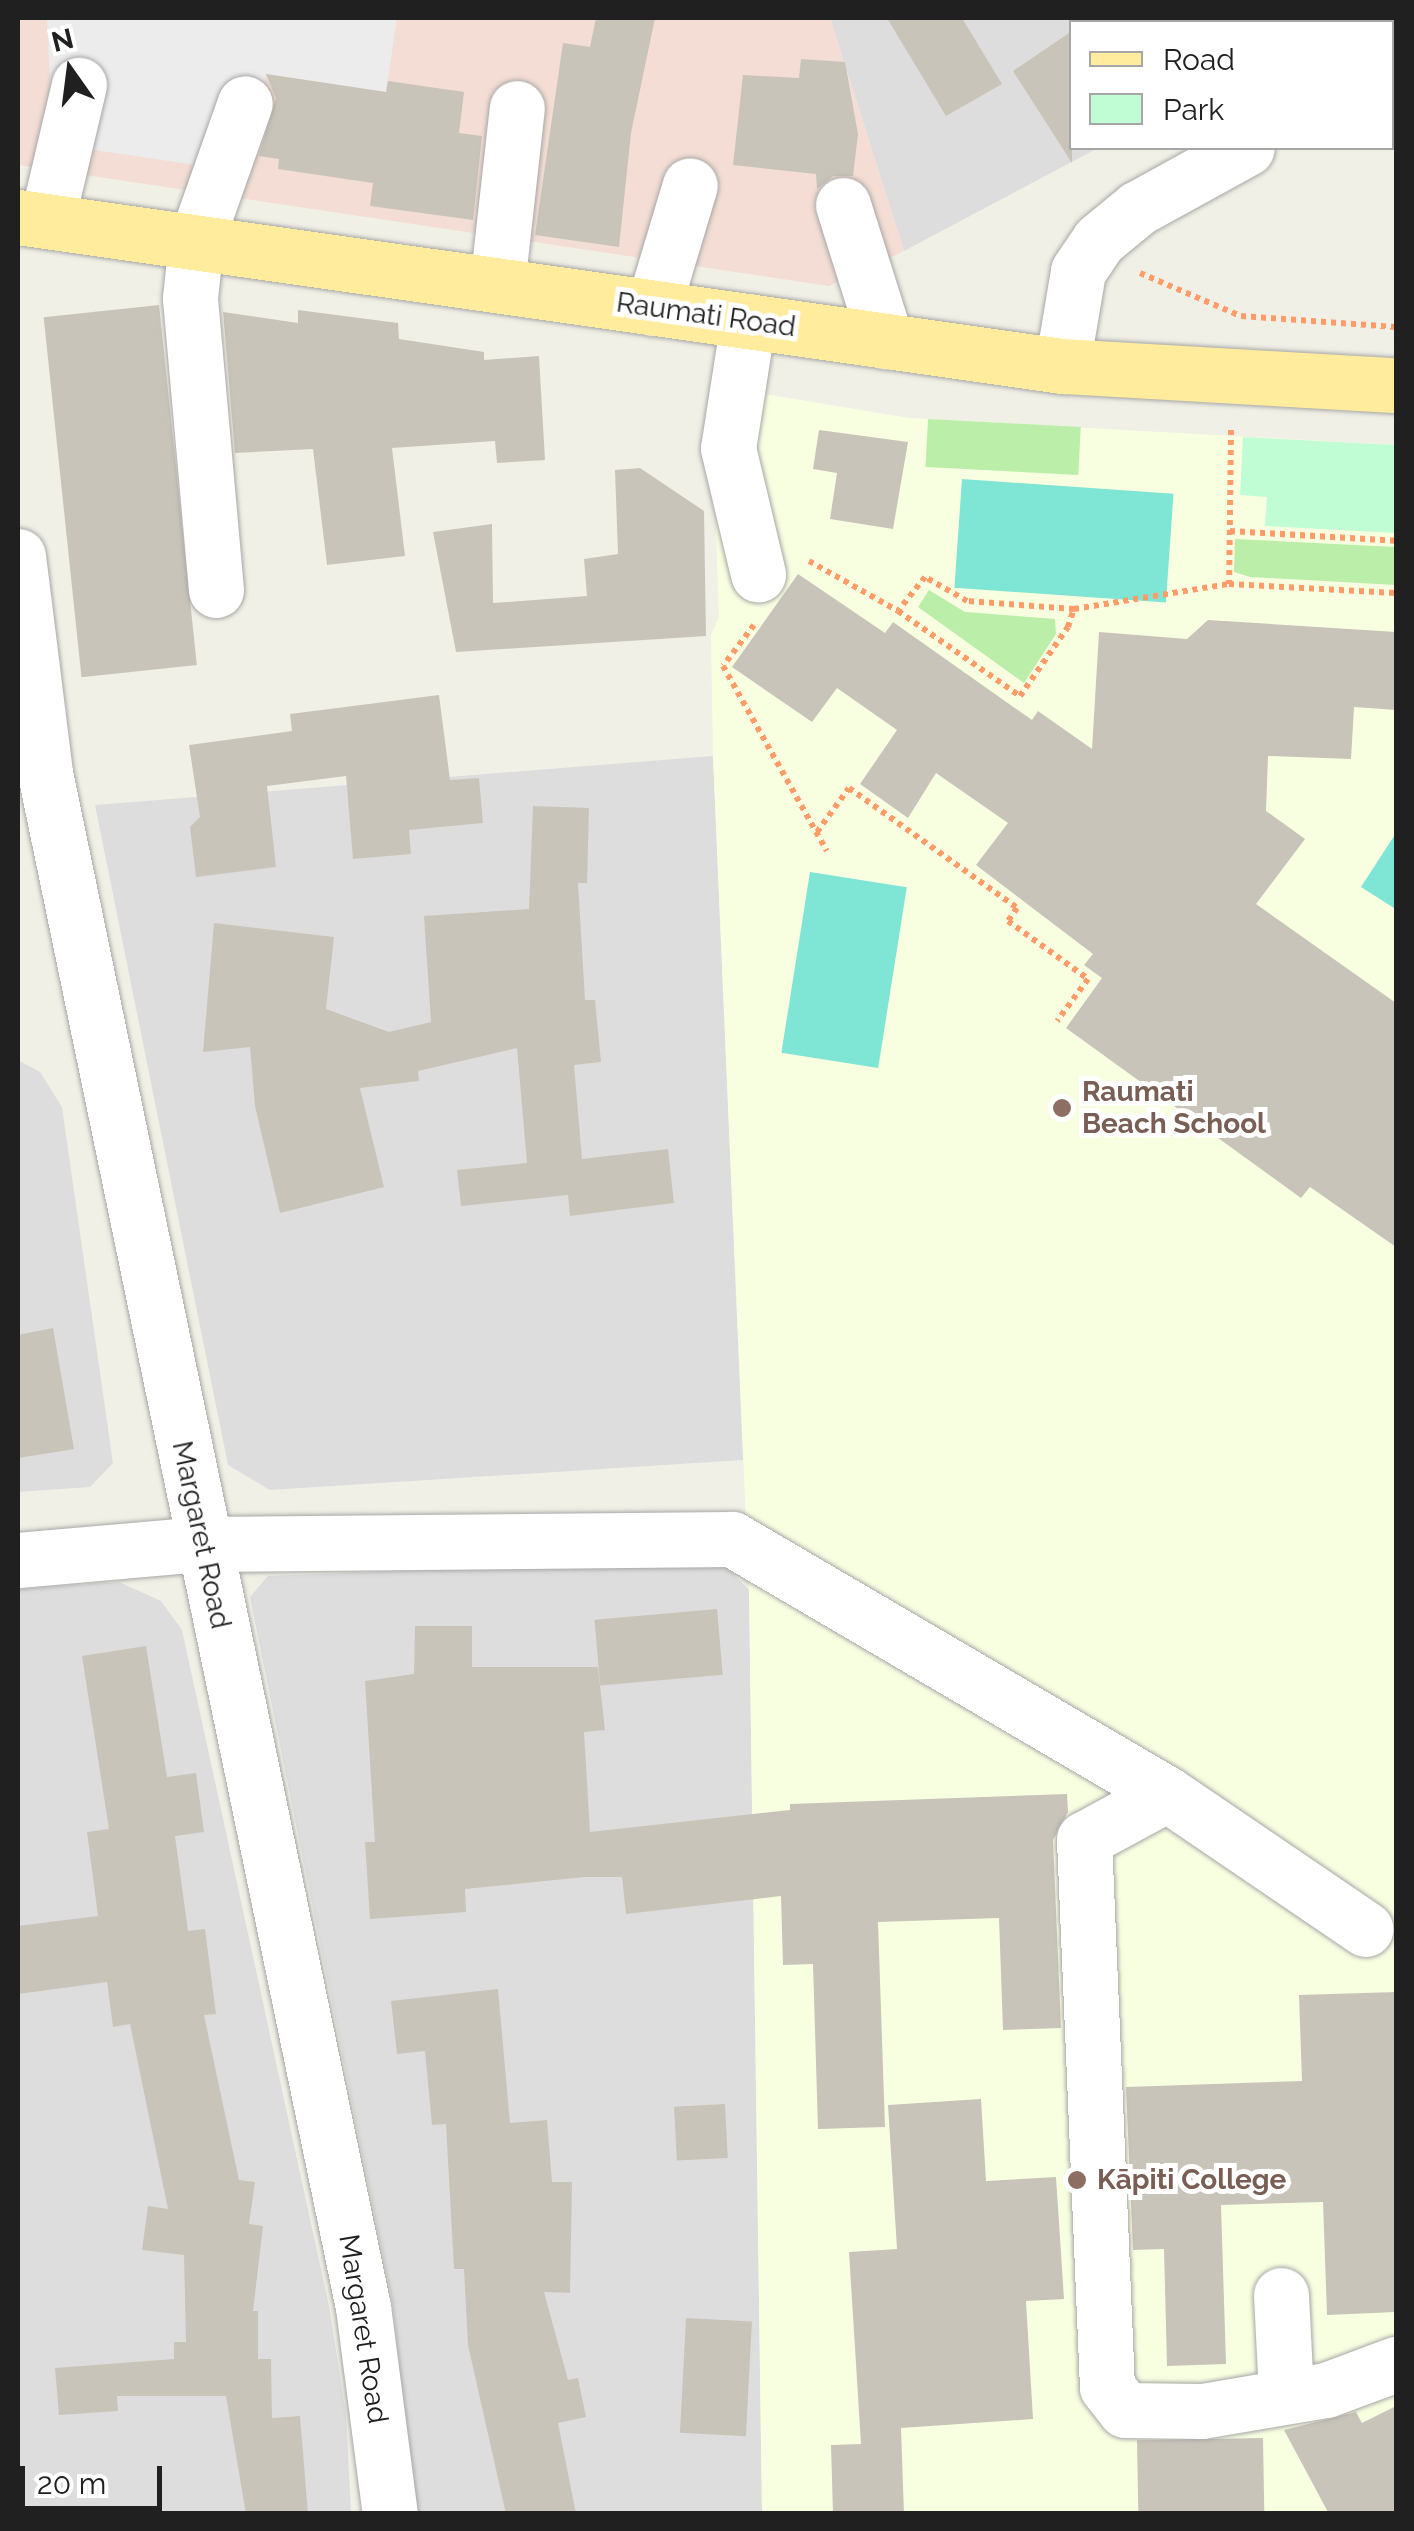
<!DOCTYPE html>
<meta charset="utf-8">
<style>
body{margin:0}
#map{position:relative;width:1414px;height:2531px;overflow:hidden;background:#f1f0e6;font-family:Raleway,sans-serif}
div>[style]{position:absolute}
.residential>*{inset:0;background:#dedddd}
.commercial>*{inset:0;background:#f3ddd4}
.education>*{inset:0;background:#f8ffe1}
.grass>*{inset:0;background:#bbeea9;transform-origin:0 0}
.park>*{inset:0;background:#c1fdd4}
.pitch>*{inset:0;background:#7fe5d5;transform-origin:0 0}
.parking>*{inset:0;background:#ececec}
.building>*{inset:0;background:#c9c4b9;transform-origin:0 0}
.path>*{height:6px;margin-top:-3px;transform-origin:0;background:repeating-linear-gradient(90deg,#ff9c69 0 5px,transparent 0 10px)}
.roads{filter:drop-shadow(0 0 2px #a7a7a7) drop-shadow(0 0 2px #a7a7a7)}
.minor>*{height:55px;margin:-27.5px;padding:0 27.5px;transform-origin:27.5px;border-radius:27.5px;background:#fff}
.major>*{height:55px;margin:-27.5px;padding:0 27.5px;transform-origin:27.5px;border-radius:27.5px;background:#ffec9d}
.dots>*{width:28px;height:28px;translate:-50% -50%;box-sizing:border-box;border:5px solid #fff;border-radius:50%}
span{translate:-50% -50%;white-space:nowrap;text-align:center;line-height:1.15;-webkit-text-stroke:10px #fff;paint-order:stroke}
.street-label{font-size:28px;color:#202020}
.education-label{font-size:28px;color:#785e54;font-weight:700}
.left{translate:0 -50%;text-align:left}
.frame{position:absolute;inset:0;border:20px solid #202020;pointer-events:none}
.legend{position:absolute;left:1069px;top:20px;width:325px;height:130px;box-sizing:border-box;background:#fff;border:2px solid #a6a6a6;margin:0;padding:12px 18px;list-style:none;font-size:30px;color:#202020}
.legend li{display:flex;align-items:center;gap:20px;height:50px}
.legend b{width:50px;border:2px solid #a6a6a6}
.north{position:absolute;left:20px;top:20px;width:100px;height:100px;-webkit-text-stroke:8px #fff;paint-order:stroke;rotate:346deg;font-size:28px;font-weight:700;line-height:40px;text-align:center;color:#202020}
.north::after{content:'';display:block;margin:auto;width:35px;height:45px;background:#202020;clip-path:polygon(50% 0,100% 100%,50% 72%,0 100%)}
.scale{position:absolute;left:20px;top:2466px;width:142px;height:45px;box-sizing:border-box;border:5px solid #202020;border-top:0;padding-left:12px;font-size:30px;line-height:35px;white-space:nowrap;color:#202020;-webkit-text-stroke:8px #fff;paint-order:stroke}
</style>
<div id="map">
<div class="residential">
<i style="clip-path:polygon(830px 18px,1374px 18px,1072px 22px,1072px 148px,1098px 148px,904px 251px)"></i>
<i style="clip-path:polygon(713px 756px,743px 1460px,270px 1490px,228px 1465px,95px 805px)"></i>
<i style="clip-path:polygon(18px 1060px,40px 1072px,62px 1107px,113px 1463px,90px 1487px,18px 1492px)"></i>
<i style="clip-path:polygon(718px 1559px,749px 1590px,762px 2513px,415px 2513px,393px 2305px,250px 1597px,268px 1576px)"></i>
<i style="clip-path:polygon(119px 1582px,161px 1601px,182px 1630px,329px 2306px,346px 2414px,351px 2513px,18px 2514px,18px 1589px)"></i>
</div>
<div class="commercial">
<i style="clip-path:polygon(18px 18px,830px 18px,904px 251px,829px 286px,18px 165px)"></i>
</div>
<div class="education">
<i style="clip-path:polygon(711px 385px,909px 418px,1396px 445px,1396px 2513px,762px 2513px,749px 1590px,713px 756px,711px 635px,719px 617px)"></i>
</div>
<div class="grass">
<i style="left:928px;top:419px;width:153px;height:48px;rotate:3deg"></i>
<i style="clip-path:polygon(1235px 539px,1396px 547px,1396px 585px,1250px 577px,1234px 572px)"></i>
<i style="clip-path:polygon(929px 590px,965px 612px,1055px 619px,1056px 634px,1024px 683px,918px 607px)"></i>
</div>
<div class="park">
<i style="clip-path:polygon(1243px 437px,1396px 445px,1396px 533px,1265px 526px,1267px 497px,1240px 495px)"></i>
</div>
<div class="pitch">
<i style="left:962px;top:479px;width:212px;height:109px;rotate:4deg"></i>
<i style="clip-path:polygon(1396px 833px,1396px 904px,1394px 908px,1361px 887px)"></i>
<i style="left:810px;top:872px;width:98px;height:183px;rotate:9deg"></i>
</div>
<div class="parking">
<i style="clip-path:polygon(47px 18px,397px 18px,386px 92px,266px 74px,251px 173px,53px 144px)"></i>
</div>
<div class="building">
<i style="clip-path:polygon(596px 18px,655px 18px,631px 133px,619px 247px,535px 235px,563px 43px,590px 47px)"></i>
<i style="clip-path:polygon(887px 18px,962px 18px,1002px 84px,946px 116px)"></i>
<i style="clip-path:polygon(1072px 31px,1072px 163px,1013px 71px)"></i>
<i style="clip-path:polygon(801px 59px,845px 62px,858px 134px,853px 176px,833px 176px,817px 189px,816px 174px,733px 165px,743px 75px,799px 78px)"></i>
<i style="clip-path:polygon(266px 74px,386px 92px,388px 81px,464px 92px,459px 133px,482px 136px,473px 220px,370px 206px,373px 183px,278px 169px,279px 159px,259px 156px,276px 98px)"></i>
<i style="left:159px;top:305px;width:362px;height:116px;rotate:84deg"></i>
<i style="clip-path:polygon(298px 310px,398px 323px,399px 339px,484px 352px,484px 360px,539px 356px,545px 460px,497px 463px,495px 441px,392px 448px,405px 556px,327px 565px,313px 449px,235px 453px,223px 312px,298px 323px)"></i>
<i style="clip-path:polygon(819px 430px,908px 442px,893px 529px,830px 519px,837px 473px,813px 469px)"></i>
<i style="clip-path:polygon(640px 468px,704px 511px,706px 636px,456px 652px,433px 532px,492px 524px,493px 603px,587px 596px,584px 559px,618px 554px,615px 470px)"></i>
<i style="clip-path:polygon(798px 574px,885px 633px,893px 622px,1032px 720px,1038px 711px,1092px 749px,1099px 632px,1187px 639px,1208px 620px,1396px 632px,1396px 710px,1354px 707px,1351px 759px,1268px 756px,1266px 811px,1305px 839px,1256px 904px,1396px 1003px,1396px 1247px,1310px 1187px,1301px 1198px,1066px 1028px,1102px 978px,1084px 965px,1093px 954px,976px 865px,1008px 823px,936px 773px,908px 818px,860px 784px,897px 730px,837px 688px,812px 722px,732px 667px)"></i>
<i style="clip-path:polygon(439px 695px,450px 780px,479px 778px,483px 823px,409px 830px,411px 854px,353px 859px,346px 776px,267px 786px,276px 867px,196px 877px,190px 827px,200px 817px,189px 745px,292px 731px,290px 714px)"></i>
<i style="clip-path:polygon(533px 806px,589px 808px,587px 883px,578px 883px,585px 1000px,595px 1000px,601px 1062px,574px 1065px,582px 1159px,668px 1149px,674px 1203px,570px 1216px,568px 1195px,461px 1206px,457px 1170px,527px 1163px,517px 1048px,418px 1071px,419px 1081px,360px 1088px,384px 1187px,280px 1213px,255px 1106px,250px 1047px,203px 1052px,214px 923px,334px 937px,326px 1009px,389px 1032px,431px 1022px,424px 916px,529px 909px)"></i>
<i style="clip-path:polygon(53px 1328px,74px 1449px,18px 1458px,18px 1335px)"></i>
<i style="left:717px;top:1609px;width:66px;height:123px;rotate:85deg"></i>
<i style="clip-path:polygon(415px 1626px,472px 1626px,472px 1667px,598px 1667px,605px 1730px,584px 1732px,590px 1832px,790px 1810px,790px 1804px,1067px 1794px,1068px 1812px,1053px 1840px,1061px 2028px,1003px 2030px,999px 1918px,878px 1922px,885px 2127px,818px 2129px,813px 1964px,783px 1965px,781px 1896px,626px 1914px,622px 1877px,585px 1877px,465px 1889px,466px 1912px,370px 1919px,365px 1842px,375px 1842px,365px 1681px,414px 1674px)"></i>
<i style="clip-path:polygon(146px 1646px,167px 1777px,196px 1773px,204px 1832px,175px 1836px,188px 1931px,205px 1929px,216px 2014px,204px 2015px,239px 2180px,255px 2182px,249px 2224px,263px 2226px,253px 2311px,258px 2311px,258px 2359px,271px 2359px,272px 2418px,300px 2416px,308px 2514px,246px 2514px,226px 2396px,117px 2396px,118px 2411px,59px 2415px,55px 2368px,174px 2359px,174px 2342px,186px 2342px,184px 2255px,142px 2250px,148px 2206px,168px 2209px,130px 2024px,113px 2027px,107px 1982px,18px 1994px,18px 1926px,98px 1916px,87px 1832px,109px 1829px,82px 1656px)"></i>
<i style="clip-path:polygon(498px 1989px,510px 2123px,547px 2120px,552px 2182px,572px 2182px,570px 2293px,544px 2292px,568px 2380px,578px 2378px,586px 2417px,558px 2423px,576px 2514px,506px 2514px,468px 2345px,464px 2269px,454px 2269px,446px 2124px,432px 2125px,425px 2051px,397px 2054px,391px 2001px)"></i>
<i style="clip-path:polygon(1396px 1992px,1396px 2312px,1327px 2315px,1323px 2202px,1221px 2205px,1226px 2364px,1167px 2366px,1164px 2249px,1133px 2250px,1126px 2087px,1302px 2081px,1299px 1995px)"></i>
<i style="clip-path:polygon(981px 2099px,986px 2181px,1056px 2177px,1064px 2299px,1026px 2301px,1033px 2419px,901px 2428px,904px 2514px,833px 2514px,831px 2445px,861px 2444px,849px 2252px,897px 2249px,888px 2105px)"></i>
<i style="left:725px;top:2104px;width:54px;height:51px;rotate:87deg"></i>
<i style="left:686px;top:2318px;width:66px;height:115px;rotate:3deg"></i>
<i style="clip-path:polygon(1396px 2406px,1396px 2514px,1329px 2514px,1284px 2430px,1356px 2412px,1362px 2423px)"></i>
<i style="left:1263px;top:2438px;width:76px;height:126px;rotate:89deg"></i>
</div>
<div class="path">
<i style="left:1140px;top:273px;width:110px;rotate:23.1deg"></i>
<i style="left:1241px;top:316px;width:155px;rotate:4.1deg"></i>
<i style="left:1231px;top:430px;width:154px;rotate:90.7deg"></i>
<i style="left:1229px;top:584px;width:167px;rotate:3.1deg"></i>
<i style="left:1230px;top:531px;width:166px;rotate:3.4deg"></i>
<i style="left:809px;top:561px;width:102px;rotate:29.3deg"></i>
<i style="left:898px;top:611px;width:149px;rotate:34.9deg"></i>
<i style="left:1020px;top:696px;width:84px;rotate:-55.2deg"></i>
<i style="left:1068px;top:627px;width:19px;rotate:-72deg"></i>
<i style="left:1074px;top:609px;width:107px;rotate:-175.7deg"></i>
<i style="left:967px;top:601px;width:48px;rotate:-150.3deg"></i>
<i style="left:925px;top:577px;width:43px;rotate:128.5deg"></i>
<i style="left:1074px;top:609px;width:157px;rotate:-9.2deg"></i>
<i style="left:754px;top:625px;width:51px;rotate:127.1deg"></i>
<i style="left:723px;top:666px;width:212px;rotate:60.7deg"></i>
<i style="left:817px;top:832px;width:54px;rotate:-54deg"></i>
<i style="left:849px;top:788px;width:206px;rotate:35.5deg"></i>
<i style="left:1017px;top:908px;width:16px;rotate:125deg"></i>
<i style="left:1008px;top:921px;width:99px;rotate:35.9deg"></i>
<i style="left:1088px;top:979px;width:52px;rotate:126.4deg"></i>
</div>
<div class="roads">
<div class="minor">
<i style="left:1392px;top:64px;width:4px;rotate:-27deg"></i>
<i style="left:843px;top:205px;width:143px;rotate:72.5deg"></i>
<i style="left:47px;top:220px;width:139px;rotate:-76.7deg"></i>
<i style="left:497px;top:285px;width:178px;rotate:-83.6deg"></i>
<i style="left:653px;top:308px;width:128px;rotate:-73.3deg"></i>
<i style="left:748px;top:321px;width:129px;rotate:98.9deg"></i>
<i style="left:728px;top:448px;width:130px;rotate:76.6deg"></i>
<i style="left:1062px;top:366px;width:96px;rotate:-80.4deg"></i>
<i style="left:1078px;top:271px;width:37px;rotate:-56deg"></i>
<i style="left:1099px;top:240px;width:50px;rotate:-39.4deg"></i>
<i style="left:1138px;top:208px;width:124px;rotate:-28.8deg"></i>
<i style="left:18px;top:556px;width:219px;rotate:82.9deg"></i>
<i style="left:45px;top:773px;width:1567px;rotate:78.29deg"></i>
<i style="left:363px;top:2307px;width:209px;rotate:82.6deg"></i>
<i style="left:216px;top:590px;width:293px;rotate:-95.1deg"></i>
<i style="left:190px;top:298px;width:57px;rotate:-84deg"></i>
<i style="left:196px;top:241px;width:146px;rotate:-70.5deg"></i>
<i style="left:18px;top:1560px;width:185px;rotate:-5deg"></i>
<i style="left:202px;top:1544px;width:530px;rotate:-0.54deg"></i>
<i style="left:732px;top:1539px;width:504px;rotate:30.38deg"></i>
<i style="left:1167px;top:1794px;width:240px;rotate:34.2deg"></i>
<i style="left:1167px;top:1794px;width:94px;rotate:151.5deg"></i>
<i style="left:1084px;top:1839px;width:548px;rotate:87.6deg"></i>
<i style="left:1107px;top:2387px;width:29px;rotate:52deg"></i>
<i style="left:1125px;top:2410px;width:77px;rotate:0.7deg"></i>
<i style="left:1202px;top:2411px;width:126px;rotate:-9.6deg"></i>
<i style="left:1326px;top:2390px;width:75px;rotate:-20.4deg"></i>
<i style="left:1281px;top:2295px;width:99px;rotate:87.1deg"></i>
</div>
<div class="major">
<i style="left:18px;top:217px;width:1055px;rotate:8.12deg"></i>
<i style="left:1062px;top:366px;width:335px;rotate:3.3deg"></i>
</div>
</div>
<div class="dots">
<i style="left:1062px;top:1108px;background:#8d6e63"></i>
<i style="left:1077px;top:2180px;background:#8d6e63"></i>
</div>
<div class="street-label">
<span style="left:706px;top:315px;rotate:8deg">Raumati Road</span>
<span style="left:201px;top:1535px;rotate:78deg">Margaret Road</span>
<span style="left:363px;top:2329px;rotate:81deg">Margaret Road</span>
</div>
<div class="education-label">
<span class="left" style="left:1082px;top:1108px">Raumati<br>Beach School</span>
<span class="left" style="left:1097px;top:2180px">Kāpiti College</span>
</div>
<div class="frame"></div>
<ul class="legend">
<li><b style="height:12px;background:#ffec9d"></b>Road</li>
<li><b style="height:28px;background:#c1fdd4"></b>Park</li>
</ul>
<div class="north">N</div>
<div class="scale">20 m</div>
</div>
